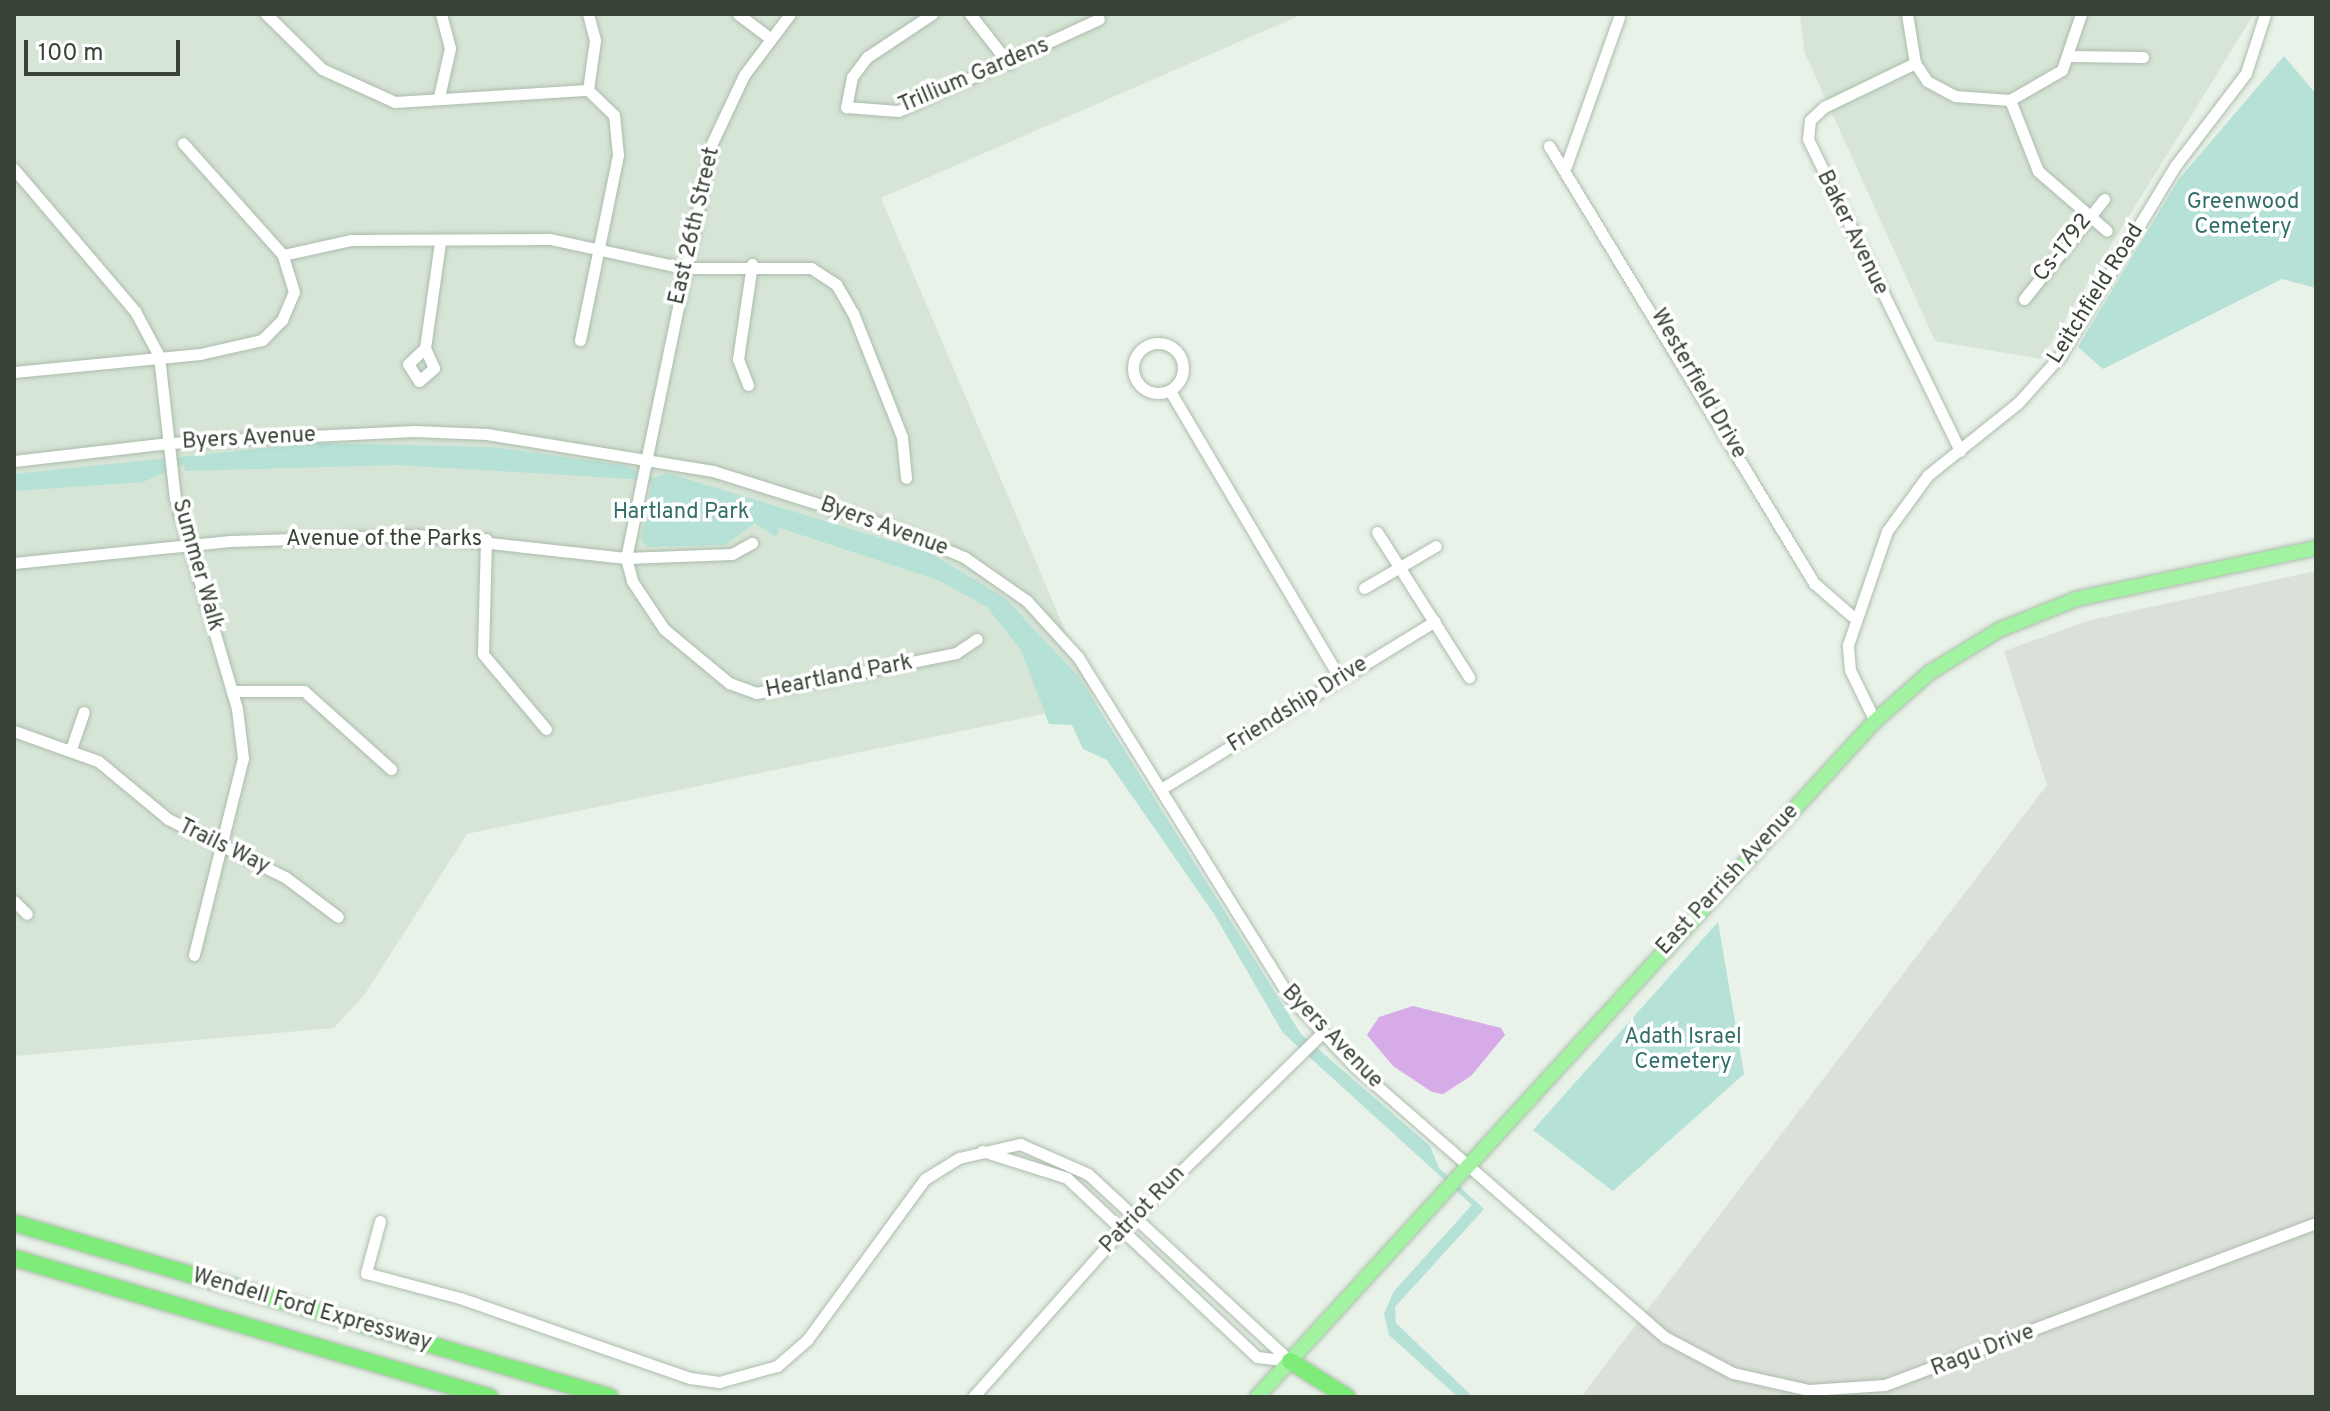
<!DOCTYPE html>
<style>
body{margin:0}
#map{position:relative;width:2330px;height:1411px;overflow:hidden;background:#e8f2e8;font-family:Overpass,sans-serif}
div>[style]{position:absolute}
.residential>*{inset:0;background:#d7e5d7}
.industrial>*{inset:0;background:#dbe1d9}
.green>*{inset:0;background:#b5e1d6}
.water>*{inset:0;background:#d6abe7}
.roads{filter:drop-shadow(0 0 2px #acbcac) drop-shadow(0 0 2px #acbcac)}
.minor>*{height:11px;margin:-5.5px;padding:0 5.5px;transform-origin:5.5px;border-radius:5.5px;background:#fff}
.minor>.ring{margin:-5.5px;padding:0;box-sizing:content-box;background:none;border:11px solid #fff;border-radius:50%}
.major>*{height:14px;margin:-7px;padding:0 7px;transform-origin:7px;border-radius:7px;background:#a1f2a1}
.highway>*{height:16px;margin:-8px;padding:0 8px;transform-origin:8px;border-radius:8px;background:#7dec78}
span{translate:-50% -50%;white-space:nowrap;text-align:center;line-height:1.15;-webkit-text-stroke:7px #fff;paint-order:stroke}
.street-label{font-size:22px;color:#394437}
.park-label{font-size:22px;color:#326f6a}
.frame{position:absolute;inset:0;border:16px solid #394437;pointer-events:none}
.scale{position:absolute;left:24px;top:40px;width:156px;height:36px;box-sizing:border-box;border:4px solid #394437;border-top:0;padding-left:10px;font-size:24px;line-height:28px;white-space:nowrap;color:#394437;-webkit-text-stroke:6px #fff;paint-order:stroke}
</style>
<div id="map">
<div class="residential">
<i style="clip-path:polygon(14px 14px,1303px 14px,881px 198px,1096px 703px,467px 834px,365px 994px,334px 1028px,14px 1056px)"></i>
<i style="clip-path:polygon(1800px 14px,2252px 14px,2252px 17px,2041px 359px,1935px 341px,1804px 51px)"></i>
</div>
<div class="industrial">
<i style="clip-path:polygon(2316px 571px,2316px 1397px,1581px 1397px,2047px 785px,2004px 651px,2091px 620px)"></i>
</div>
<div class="green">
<i style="clip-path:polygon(2284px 56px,2316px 94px,2316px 288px,2282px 279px,2103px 369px,2078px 347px,2179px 179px)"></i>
<i style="clip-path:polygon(313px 443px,491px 447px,623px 465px,653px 478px,667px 473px,930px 553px,1005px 598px,1079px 677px,1301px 1034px,1430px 1146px,1439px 1168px,1484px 1209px,1395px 1307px,1396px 1323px,1473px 1397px,1458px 1397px,1389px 1335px,1384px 1314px,1394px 1291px,1472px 1205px,1283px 1033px,1214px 914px,1107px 760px,1083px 749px,1072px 725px,1049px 724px,1021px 650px,987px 607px,938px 580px,780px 528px,776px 537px,755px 523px,725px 545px,648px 547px,641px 540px,652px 483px,632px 479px,398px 465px,185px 471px,184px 464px,143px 482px,14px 491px,14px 474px)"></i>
<i style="clip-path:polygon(1718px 922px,1744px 1074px,1613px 1191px,1533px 1130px)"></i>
</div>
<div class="water">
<i style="clip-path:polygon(1413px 1006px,1501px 1028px,1505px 1035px,1471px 1076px,1443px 1094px,1432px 1092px,1393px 1066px,1367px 1035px,1379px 1017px)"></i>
</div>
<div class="roads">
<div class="minor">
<i style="left:266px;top:14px;width:78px;rotate:44.5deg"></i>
<i style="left:322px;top:69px;width:80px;rotate:24.3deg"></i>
<i style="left:395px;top:102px;width:193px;rotate:-3.6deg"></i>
<i style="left:588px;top:90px;width:36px;rotate:44deg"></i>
<i style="left:614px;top:115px;width:40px;rotate:84.3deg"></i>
<i style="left:618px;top:155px;width:189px;rotate:101.6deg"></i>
<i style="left:738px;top:14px;width:40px;rotate:37deg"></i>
<i style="left:790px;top:14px;width:76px;rotate:127deg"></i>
<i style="left:744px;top:75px;width:75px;rotate:115.2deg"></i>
<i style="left:712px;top:143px;width:424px;rotate:101.7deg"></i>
<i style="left:626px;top:558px;width:24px;rotate:75deg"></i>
<i style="left:632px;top:581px;width:58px;rotate:56.3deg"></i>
<i style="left:664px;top:629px;width:85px;rotate:39.7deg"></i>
<i style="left:729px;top:683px;width:29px;rotate:20deg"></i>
<i style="left:756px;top:693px;width:204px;rotate:-11.3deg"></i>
<i style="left:956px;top:653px;width:25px;rotate:-34deg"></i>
<i style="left:932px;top:14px;width:78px;rotate:146.5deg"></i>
<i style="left:867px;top:57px;width:25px;rotate:127deg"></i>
<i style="left:852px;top:77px;width:31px;rotate:101deg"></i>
<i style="left:846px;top:107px;width:52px;rotate:4.4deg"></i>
<i style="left:898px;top:111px;width:221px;rotate:-24.6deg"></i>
<i style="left:970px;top:14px;width:63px;rotate:52deg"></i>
<i style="left:1907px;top:14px;width:50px;rotate:80.7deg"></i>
<i style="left:1915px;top:63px;width:22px;rotate:56deg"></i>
<i style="left:1927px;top:81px;width:32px;rotate:28deg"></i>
<i style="left:1955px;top:96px;width:55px;rotate:4.2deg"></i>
<i style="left:2010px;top:100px;width:60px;rotate:-30deg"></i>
<i style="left:2062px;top:70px;width:59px;rotate:-71.3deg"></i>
<i style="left:2070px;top:56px;width:73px;rotate:0.8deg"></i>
<i style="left:1915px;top:63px;width:101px;rotate:154.2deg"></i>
<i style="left:1824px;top:107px;width:19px;rotate:137deg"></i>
<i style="left:1810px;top:120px;width:19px;rotate:96deg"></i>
<i style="left:1808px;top:139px;width:347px;rotate:64deg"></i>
<i style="left:588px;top:90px;width:50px;rotate:-82deg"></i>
<i style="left:595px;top:40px;width:27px;rotate:-105deg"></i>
<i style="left:439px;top:97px;width:50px;rotate:-77.3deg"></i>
<i style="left:450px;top:48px;width:35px;rotate:-105deg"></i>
<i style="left:2010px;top:100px;width:76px;rotate:68.5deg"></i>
<i style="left:2038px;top:171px;width:91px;rotate:41deg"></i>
<i style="left:1549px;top:146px;width:511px;rotate:58.77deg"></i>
<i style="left:1814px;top:583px;width:50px;rotate:41deg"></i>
<i style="left:1566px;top:166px;width:158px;rotate:-70.4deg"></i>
<i style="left:14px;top:169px;width:187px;rotate:49.6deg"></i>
<i style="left:135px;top:311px;width:51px;rotate:61.9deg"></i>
<i style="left:159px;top:356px;width:143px;rotate:83.6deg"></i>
<i style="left:175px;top:498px;width:220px;rotate:73.6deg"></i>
<i style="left:237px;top:709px;width:49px;rotate:83deg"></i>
<i style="left:243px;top:758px;width:203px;rotate:104deg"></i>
<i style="left:283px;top:255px;width:70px;rotate:-12.4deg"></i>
<i style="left:351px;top:240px;width:199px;rotate:-0.3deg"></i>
<i style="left:550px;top:239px;width:136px;rotate:12.3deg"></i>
<i style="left:683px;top:268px;width:128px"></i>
<i style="left:811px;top:268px;width:30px;rotate:33deg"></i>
<i style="left:836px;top:284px;width:34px;rotate:60deg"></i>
<i style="left:853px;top:313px;width:133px;rotate:68.4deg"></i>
<i style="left:902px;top:437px;width:41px;rotate:84.4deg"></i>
<i style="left:2024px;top:299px;width:128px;rotate:-51.3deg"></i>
<i class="ring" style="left:1133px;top:343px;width:39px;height:39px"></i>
<i style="left:425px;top:348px;width:22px;rotate:66deg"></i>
<i style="left:434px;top:368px;width:20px;rotate:139deg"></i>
<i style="left:419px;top:381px;width:20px;rotate:-123deg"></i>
<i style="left:408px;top:364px;width:23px;rotate:-43deg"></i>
<i style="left:425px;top:348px;width:107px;rotate:-81.9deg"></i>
<i style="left:14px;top:372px;width:187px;rotate:-5.5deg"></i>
<i style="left:200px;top:354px;width:64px;rotate:-12.7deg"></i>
<i style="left:262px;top:340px;width:28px;rotate:-45deg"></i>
<i style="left:282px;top:320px;width:30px;rotate:-67deg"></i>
<i style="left:294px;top:292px;width:39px;rotate:-107deg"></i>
<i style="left:283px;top:255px;width:150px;rotate:-131.8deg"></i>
<i style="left:748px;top:385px;width:28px;rotate:-111deg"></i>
<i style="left:738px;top:359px;width:96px;rotate:-81.6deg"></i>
<i style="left:1170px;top:391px;width:334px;rotate:59.4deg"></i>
<i style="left:14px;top:461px;width:156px;rotate:-6.6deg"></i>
<i style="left:169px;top:443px;width:245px;rotate:-2.8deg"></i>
<i style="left:414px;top:431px;width:73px;rotate:2.4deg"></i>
<i style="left:487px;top:434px;width:229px;rotate:9.3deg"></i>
<i style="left:713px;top:471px;width:188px;rotate:17.4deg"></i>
<i style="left:892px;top:527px;width:78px;rotate:22.6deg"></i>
<i style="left:964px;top:557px;width:77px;rotate:34.9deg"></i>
<i style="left:1027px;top:601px;width:76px;rotate:47.7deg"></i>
<i style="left:1078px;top:657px;width:398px;rotate:58.1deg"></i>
<i style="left:1288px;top:995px;width:97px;rotate:47.1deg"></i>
<i style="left:1354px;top:1066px;width:413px;rotate:41.1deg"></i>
<i style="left:1665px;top:1337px;width:77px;rotate:27.9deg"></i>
<i style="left:1733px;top:1373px;width:78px;rotate:12.6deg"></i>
<i style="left:1809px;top:1390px;width:76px;rotate:-3.8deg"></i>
<i style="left:1885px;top:1385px;width:460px;rotate:-20.6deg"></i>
<i style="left:1377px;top:532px;width:172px;rotate:57.6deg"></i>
<i style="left:486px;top:539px;width:115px;rotate:91.5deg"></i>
<i style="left:483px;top:654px;width:98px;rotate:50deg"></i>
<i style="left:14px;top:563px;width:217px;rotate:-5.8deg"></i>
<i style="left:230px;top:541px;width:187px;rotate:-1.8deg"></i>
<i style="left:417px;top:535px;width:210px;rotate:6.3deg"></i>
<i style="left:626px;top:558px;width:106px;rotate:-2.2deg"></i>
<i style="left:732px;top:554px;width:23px;rotate:-29deg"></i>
<i style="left:1364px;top:588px;width:83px;rotate:-30.3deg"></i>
<i style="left:232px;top:691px;width:72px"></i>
<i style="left:304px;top:691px;width:117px;rotate:41.9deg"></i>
<i style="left:1875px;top:721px;width:57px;rotate:-116.1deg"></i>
<i style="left:1850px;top:670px;width:25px;rotate:-95deg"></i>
<i style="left:1848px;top:645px;width:120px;rotate:-71.1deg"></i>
<i style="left:1887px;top:531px;width:69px;rotate:-53.8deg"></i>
<i style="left:1928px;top:475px;width:115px;rotate:-38.7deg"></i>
<i style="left:2018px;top:403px;width:63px;rotate:-48.2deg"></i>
<i style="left:2060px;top:356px;width:222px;rotate:-58.8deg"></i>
<i style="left:2175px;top:166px;width:117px;rotate:-52.6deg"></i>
<i style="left:2246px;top:73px;width:62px;rotate:-72.1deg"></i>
<i style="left:14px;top:731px;width:89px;rotate:19.7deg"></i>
<i style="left:98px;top:761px;width:91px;rotate:39.6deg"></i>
<i style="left:168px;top:819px;width:131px;rotate:26.4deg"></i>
<i style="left:285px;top:877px;width:66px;rotate:37deg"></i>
<i style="left:71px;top:749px;width:39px;rotate:-71deg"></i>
<i style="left:1161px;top:789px;width:321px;rotate:-31.5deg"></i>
<i style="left:14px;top:901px;width:18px;rotate:45deg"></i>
<i style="left:982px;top:1151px;width:89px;rotate:17.6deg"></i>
<i style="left:1067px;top:1178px;width:261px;rotate:43.3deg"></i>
<i style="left:1257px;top:1357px;width:32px;rotate:7deg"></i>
<i style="left:380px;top:1221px;width:54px;rotate:105.1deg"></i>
<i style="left:366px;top:1273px;width:97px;rotate:14.9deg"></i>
<i style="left:460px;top:1298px;width:244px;rotate:19.2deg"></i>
<i style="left:690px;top:1378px;width:29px;rotate:8deg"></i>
<i style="left:719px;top:1382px;width:60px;rotate:-15.4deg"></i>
<i style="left:777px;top:1366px;width:40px;rotate:-41deg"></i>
<i style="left:807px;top:1340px;width:200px;rotate:-53.8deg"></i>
<i style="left:925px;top:1179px;width:40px;rotate:-32deg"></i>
<i style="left:959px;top:1158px;width:63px;rotate:-12.9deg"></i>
<i style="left:1020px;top:1144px;width:74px;rotate:23.8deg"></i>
<i style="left:1088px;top:1174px;width:275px;rotate:42.8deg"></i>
<i style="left:973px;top:1397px;width:226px;rotate:-48.4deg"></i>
<i style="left:1123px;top:1228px;width:280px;rotate:-44.4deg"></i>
</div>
<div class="major">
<i style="left:1257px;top:1397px;width:916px;rotate:-47.57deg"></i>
<i style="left:1875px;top:721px;width:72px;rotate:-41.6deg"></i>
<i style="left:1929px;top:673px;width:82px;rotate:-31.6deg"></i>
<i style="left:1999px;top:630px;width:83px;rotate:-21.9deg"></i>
<i style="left:2076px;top:599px;width:245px;rotate:-12deg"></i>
</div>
<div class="highway">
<i style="left:14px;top:1223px;width:621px;rotate:16.27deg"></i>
<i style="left:14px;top:1258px;width:496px;rotate:16.3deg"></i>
<i style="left:1290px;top:1361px;width:67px;rotate:32.3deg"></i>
</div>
</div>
<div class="street-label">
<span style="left:974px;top:76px;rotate:-23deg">Trillium Gardens</span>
<span style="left:695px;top:226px;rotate:-77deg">East 26th Street</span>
<span style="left:1852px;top:233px;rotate:64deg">Baker Avenue</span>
<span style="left:2063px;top:248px;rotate:-52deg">Cs-1792</span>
<span style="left:2096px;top:294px;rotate:-58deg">Leitchfield Road</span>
<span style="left:1698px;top:384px;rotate:60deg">Westerfield Drive</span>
<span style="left:249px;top:439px;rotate:-3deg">Byers Avenue</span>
<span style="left:884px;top:527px;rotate:20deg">Byers Avenue</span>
<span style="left:384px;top:540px">Avenue of the Parks</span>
<span style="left:197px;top:565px;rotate:74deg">Summer Walk</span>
<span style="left:839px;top:677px;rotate:-11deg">Heartland Park</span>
<span style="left:1298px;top:705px;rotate:-32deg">Friendship Drive</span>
<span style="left:224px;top:847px;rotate:26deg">Trails Way</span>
<span style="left:1728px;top:880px;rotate:-47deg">East Parrish Avenue</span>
<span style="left:1332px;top:1037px;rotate:46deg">Byers Avenue</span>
<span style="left:1143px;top:1210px;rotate:-46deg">Patriot Run</span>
<span style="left:312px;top:1310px;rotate:16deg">Wendell Ford Expressway</span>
<span style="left:1983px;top:1351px;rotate:-21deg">Ragu Drive</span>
</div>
<div class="park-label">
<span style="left:2243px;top:215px">Greenwood<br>Cemetery</span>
<span style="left:681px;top:513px">Hartland Park</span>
<span style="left:1683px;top:1050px">Adath Israel<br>Cemetery</span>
</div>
<div class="frame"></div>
<div class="scale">100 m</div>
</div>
